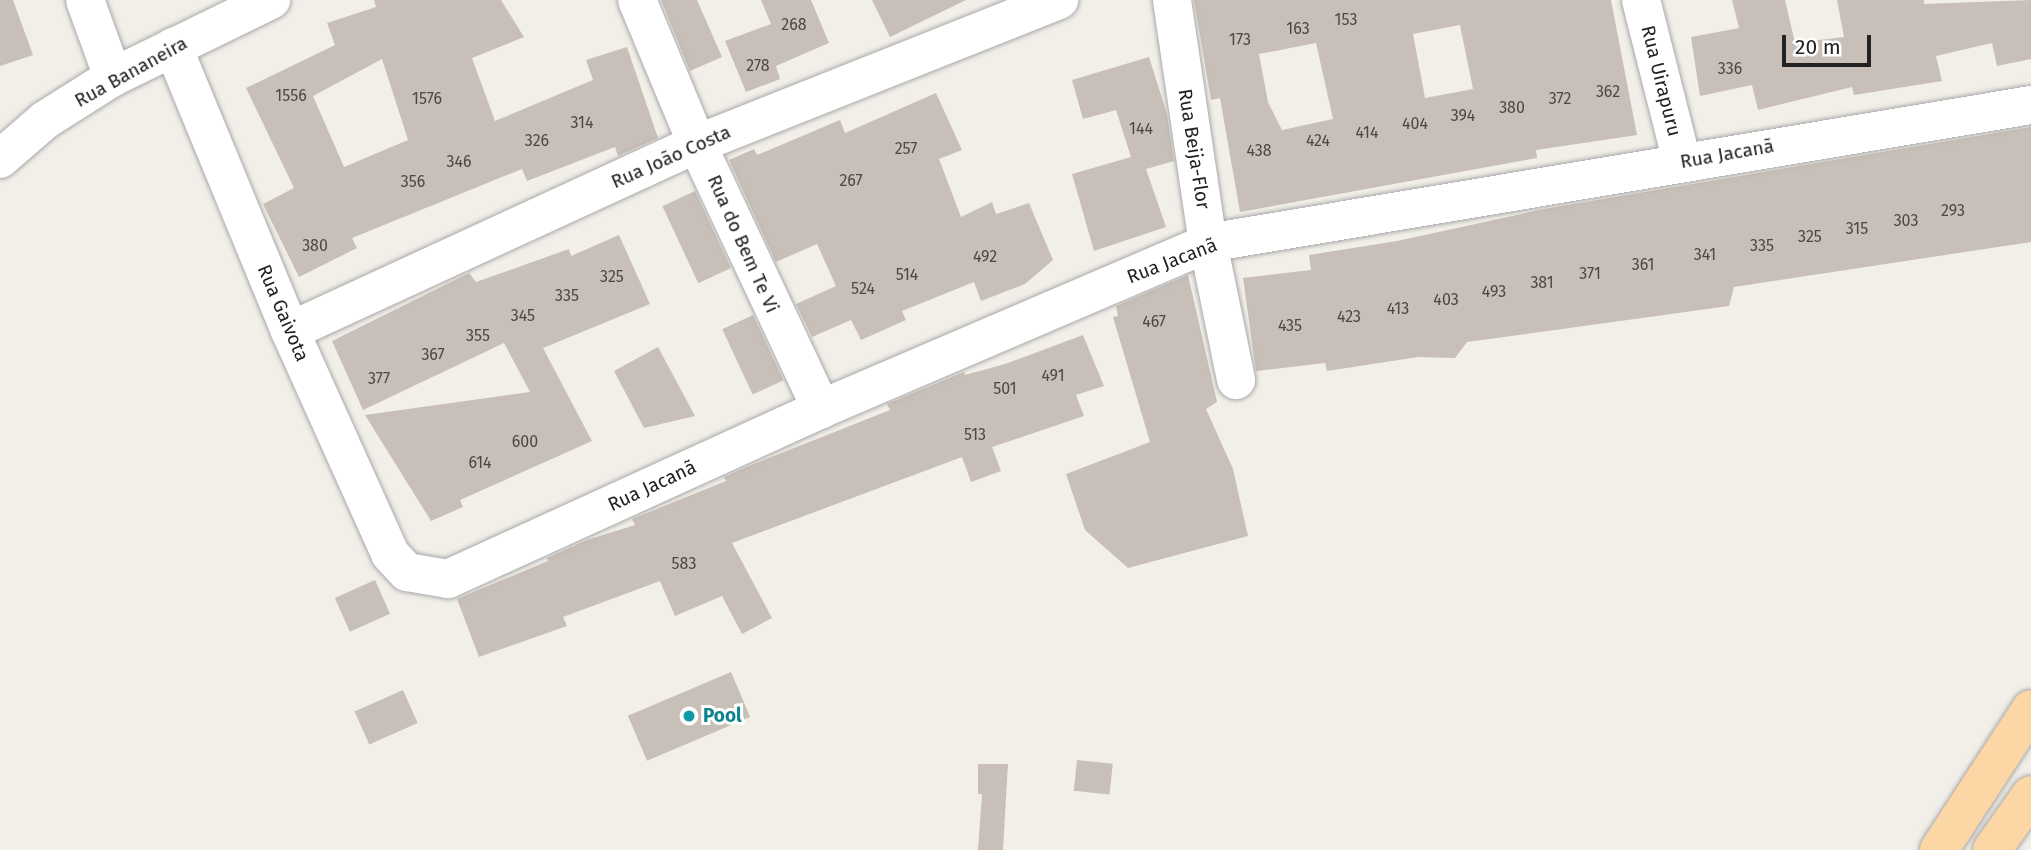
<!DOCTYPE html>
<meta charset="utf-8">
<style>
body{margin:0}
#map{position:relative;width:2031px;height:850px;overflow:hidden;background:#f2efe9;font-family:"Fira Sans",sans-serif}
div>[style]{position:absolute}
.building>*{inset:0;background:#c7bfb8;transform-origin:0 0}
.roads{filter:drop-shadow(0 0 2px #a9a9a9) drop-shadow(0 0 2px #a9a9a9)}
.minor>*{height:38px;margin:-19px;padding:0 19px;transform-origin:19px;border-radius:19px;background:#fff}
.major>*{height:38px;margin:-19px;padding:0 19px;transform-origin:19px;border-radius:19px;background:#fcd6a4}
.dots>*{width:19px;height:19px;translate:-50% -50%;box-sizing:border-box;border:4px solid #fff;border-radius:50%}
span{translate:-50% -50%;white-space:nowrap;text-align:center;line-height:1.15;-webkit-text-stroke:6px #fff;paint-order:stroke}
.number-label{font-size:16px;color:#4b4948}
.number-label span{-webkit-text-stroke-width:0}
.street-label{font-size:19px;color:#222}
.culture-label{font-size:19px;color:#0d838f;font-weight:700}
.left{translate:0 -50%;text-align:left}
.scale{position:absolute;left:1782px;top:35px;width:89px;height:32px;box-sizing:border-box;border:4px solid #222;border-top:0;padding-left:9px;font-size:21px;line-height:24px;white-space:nowrap;color:#222;-webkit-text-stroke:5px #fff;paint-order:stroke}
</style>
<div id="map">
<div class="building">
<i style="clip-path:polygon(0 0,13px 0,33px 55px,0 66px)"></i>
<i style="clip-path:polygon(evenodd,374px 0,501px 0,524px 37px,472px 58px,495px 121px,593px 80px,586px 60px,627px 47px,658px 138px,618px 156px,615px 147px,527px 181px,522px 169px,352px 238px,357px 248px,299px 277px,263px 204px,294px 188px,246px 88px,335px 45px,327px 23px,376px 7px,374px 0,382px 59px,408px 140px,344px 167px,313px 96px,382px 59px)"></i>
<i style="clip-path:polygon(661px 0,697px 0,722px 57px,690px 71px)"></i>
<i style="clip-path:polygon(761px 0,811px 0,829px 43px,776px 66px,780px 79px,746px 92px,725px 41px,771px 24px)"></i>
<i style="clip-path:polygon(872px 0,966px 0,890px 37px)"></i>
<i style="clip-path:polygon(evenodd,1194px 0,1611px 0,1637px 135px,1536px 150px,1537px 158px,1240px 212px,1220px 98px,1211px 100px,1194px 0,1460px 25px,1473px 89px,1425px 98px,1413px 34px,1460px 25px,1194px 0,1316px 43px,1333px 119px,1282px 130px,1268px 102px,1259px 54px,1316px 43px)"></i>
<i style="clip-path:polygon(1732px 0,1785px 0,1795px 43px,1844px 37px,1837px 0,1924px 0,1924px 4px,2031px 0,2031px 59px,1997px 66px,1992px 43px,1936px 56px,1942px 81px,1854px 95px,1852px 87px,1758px 110px,1752px 85px,1700px 96px,1691px 37px,1739px 28px)"></i>
<i style="clip-path:polygon(1149px 57px,1167px 114px,1174px 161px,1146px 169px,1166px 227px,1094px 251px,1072px 174px,1131px 157px,1116px 110px,1083px 119px,1072px 80px)"></i>
<i style="clip-path:polygon(936px 93px,962px 150px,939px 159px,961px 217px,992px 202px,996px 214px,1029px 203px,1053px 260px,1025px 284px,981px 301px,974px 282px,902px 311px,906px 320px,861px 340px,851px 320px,812px 337px,796px 304px,836px 286px,817px 244px,776px 262px,729px 160px,754px 149px,757px 155px,840px 120px,845px 133px)"></i>
<i style="clip-path:polygon(2031px 127px,2031px 242px,1734px 287px,1729px 306px,1467px 342px,1455px 358px,1418px 357px,1327px 371px,1325px 363px,1256px 371px,1243px 278px,1311px 270px,1309px 255px,1397px 241px,1544px 209px)"></i>
<i style="left:695px;top:191px;width:85px;height:36px;rotate:65deg"></i>
<i style="clip-path:polygon(619px 235px,650px 304px,543px 348px,592px 441px,460px 500px,463px 507px,431px 521px,365px 415px,530px 392px,504px 343px,363px 410px,332px 341px,469px 273px,476px 282px,569px 249px,571px 256px)"></i>
<i style="clip-path:polygon(1188px 275px,1217px 402px,1206px 409px,1233px 469px,1248px 536px,1128px 568px,1085px 530px,1066px 474px,1150px 442px,1113px 317px,1118px 316px,1116px 306px)"></i>
<i style="left:753px;top:315px;width:72px;height:34px;rotate:65deg"></i>
<i style="clip-path:polygon(1083px 335px,1104px 386px,1076px 395px,1084px 416px,992px 447px,1001px 471px,971px 482px,962px 457px,732px 543px,772px 618px,742px 634px,722px 596px,675px 616px,660px 581px,563px 617px,567px 626px,479px 657px,457px 599px,548px 561px,547px 558px,587px 540px,635px 525px,632px 519px,726px 481px,724px 477px,749px 466px,890px 410px,887px 404px,964px 372px,965px 375px,1005px 364px)"></i>
<i style="clip-path:polygon(658px 347px,695px 416px,644px 428px,614px 371px)"></i>
<i style="left:375px;top:580px;width:37px;height:44px;rotate:66deg"></i>
<i style="left:731px;top:672px;width:49px;height:112px;rotate:67deg"></i>
<i style="left:403px;top:690px;width:36px;height:53px;rotate:66deg"></i>
<i style="left:1077px;top:760px;width:36px;height:31px;rotate:6deg"></i>
<i style="clip-path:polygon(978px 764px,1008px 764px,1003px 850px,978px 850px,982px 794px,978px 794px)"></i>
</div>
<div class="roads">
<div class="minor">
<i style="left:85px;top:0;width:82px;rotate:70deg"></i>
<i style="left:637px;top:0;width:156px;rotate:67.4deg"></i>
<i style="left:697px;top:144px;width:293px;rotate:64.9deg"></i>
<i style="left:1172px;top:0;width:246px;rotate:81.6deg"></i>
<i style="left:1208px;top:243px;width:140px;rotate:78.4deg"></i>
<i style="left:1641px;top:0;width:167px;rotate:75.8deg"></i>
<i style="left:173px;top:47px;width:307px;rotate:67.6deg"></i>
<i style="left:290px;top:331px;width:244px;rotate:65.8deg"></i>
<i style="left:390px;top:554px;width:25px;rotate:47deg"></i>
<i style="left:407px;top:572px;width:42px;rotate:9.7deg"></i>
<i style="left:448px;top:579px;width:410px;rotate:-24.5deg"></i>
<i style="left:821px;top:409px;width:421px;rotate:-23.2deg"></i>
<i style="left:1208px;top:243px;width:834px;rotate:-9.52deg"></i>
<i style="left:0;top:159px;width:60px;rotate:-40.9deg"></i>
<i style="left:45px;top:120px;width:80px;rotate:-32.3deg"></i>
<i style="left:113px;top:77px;width:176px;rotate:-26deg"></i>
<i style="left:290px;top:331px;width:448px;rotate:-24.7deg"></i>
<i style="left:697px;top:144px;width:390px;rotate:-21.7deg"></i>
</div>
<div class="major">
<i style="left:1939px;top:850px;width:168px;rotate:-56.9deg"></i>
<i style="left:1992px;top:850px;width:67px;rotate:-54.7deg"></i>
</div>
</div>
<div class="dots">
<i style="left:689px;top:716px;background:#0f9aa8"></i>
</div>
<div class="number-label">
<span style="left:1346px;top:20px">153</span>
<span style="left:794px;top:25px">268</span>
<span style="left:1298px;top:29px">163</span>
<span style="left:1240px;top:40px">173</span>
<span style="left:758px;top:66px">278</span>
<span style="left:1730px;top:69px">336</span>
<span style="left:1608px;top:92px">362</span>
<span style="left:291px;top:96px">1556</span>
<span style="left:427px;top:99px">1576</span>
<span style="left:1560px;top:99px">372</span>
<span style="left:1512px;top:108px">380</span>
<span style="left:1463px;top:116px">394</span>
<span style="left:582px;top:123px">314</span>
<span style="left:1415px;top:124px">404</span>
<span style="left:1141px;top:129px">144</span>
<span style="left:1367px;top:133px">414</span>
<span style="left:537px;top:141px">326</span>
<span style="left:1318px;top:141px">424</span>
<span style="left:906px;top:149px">257</span>
<span style="left:1259px;top:151px">438</span>
<span style="left:459px;top:162px">346</span>
<span style="left:851px;top:181px">267</span>
<span style="left:413px;top:182px">356</span>
<span style="left:1953px;top:211px">293</span>
<span style="left:1906px;top:221px">303</span>
<span style="left:1857px;top:229px">315</span>
<span style="left:1810px;top:237px">325</span>
<span style="left:315px;top:246px">380</span>
<span style="left:1762px;top:246px">335</span>
<span style="left:1705px;top:255px">341</span>
<span style="left:985px;top:257px">492</span>
<span style="left:1643px;top:265px">361</span>
<span style="left:1590px;top:274px">371</span>
<span style="left:907px;top:275px">514</span>
<span style="left:612px;top:277px">325</span>
<span style="left:1542px;top:283px">381</span>
<span style="left:863px;top:289px">524</span>
<span style="left:1494px;top:292px">493</span>
<span style="left:567px;top:296px">335</span>
<span style="left:1446px;top:300px">403</span>
<span style="left:1398px;top:309px">413</span>
<span style="left:523px;top:316px">345</span>
<span style="left:1349px;top:317px">423</span>
<span style="left:1154px;top:322px">467</span>
<span style="left:1290px;top:326px">435</span>
<span style="left:478px;top:336px">355</span>
<span style="left:433px;top:355px">367</span>
<span style="left:1053px;top:376px">491</span>
<span style="left:379px;top:379px">377</span>
<span style="left:1005px;top:389px">501</span>
<span style="left:975px;top:435px">513</span>
<span style="left:525px;top:442px">600</span>
<span style="left:480px;top:463px">614</span>
<span style="left:684px;top:564px">583</span>
</div>
<div class="street-label">
<span style="left:131px;top:72px;rotate:-29deg">Rua Bananeira</span>
<span style="left:1661px;top:81px;rotate:76deg">Rua Uirapuru</span>
<span style="left:1194px;top:149px;rotate:81deg">Rua Beija-Flor</span>
<span style="left:1727px;top:154px;rotate:-10deg">Rua Jacanã</span>
<span style="left:671px;top:157px;rotate:-24deg">Rua João Costa</span>
<span style="left:743px;top:244px;rotate:66deg">Rua do Bem Te Vi</span>
<span style="left:1172px;top:261px;rotate:-21deg">Rua Jacanã</span>
<span style="left:283px;top:313px;rotate:67deg">Rua Gaivota</span>
<span style="left:652px;top:486px;rotate:-25deg">Rua Jacanã</span>
</div>
<div class="culture-label">
<span class="left" style="left:703px;top:716px">Pool</span>
</div>
<div class="scale">20 m</div>
</div>
